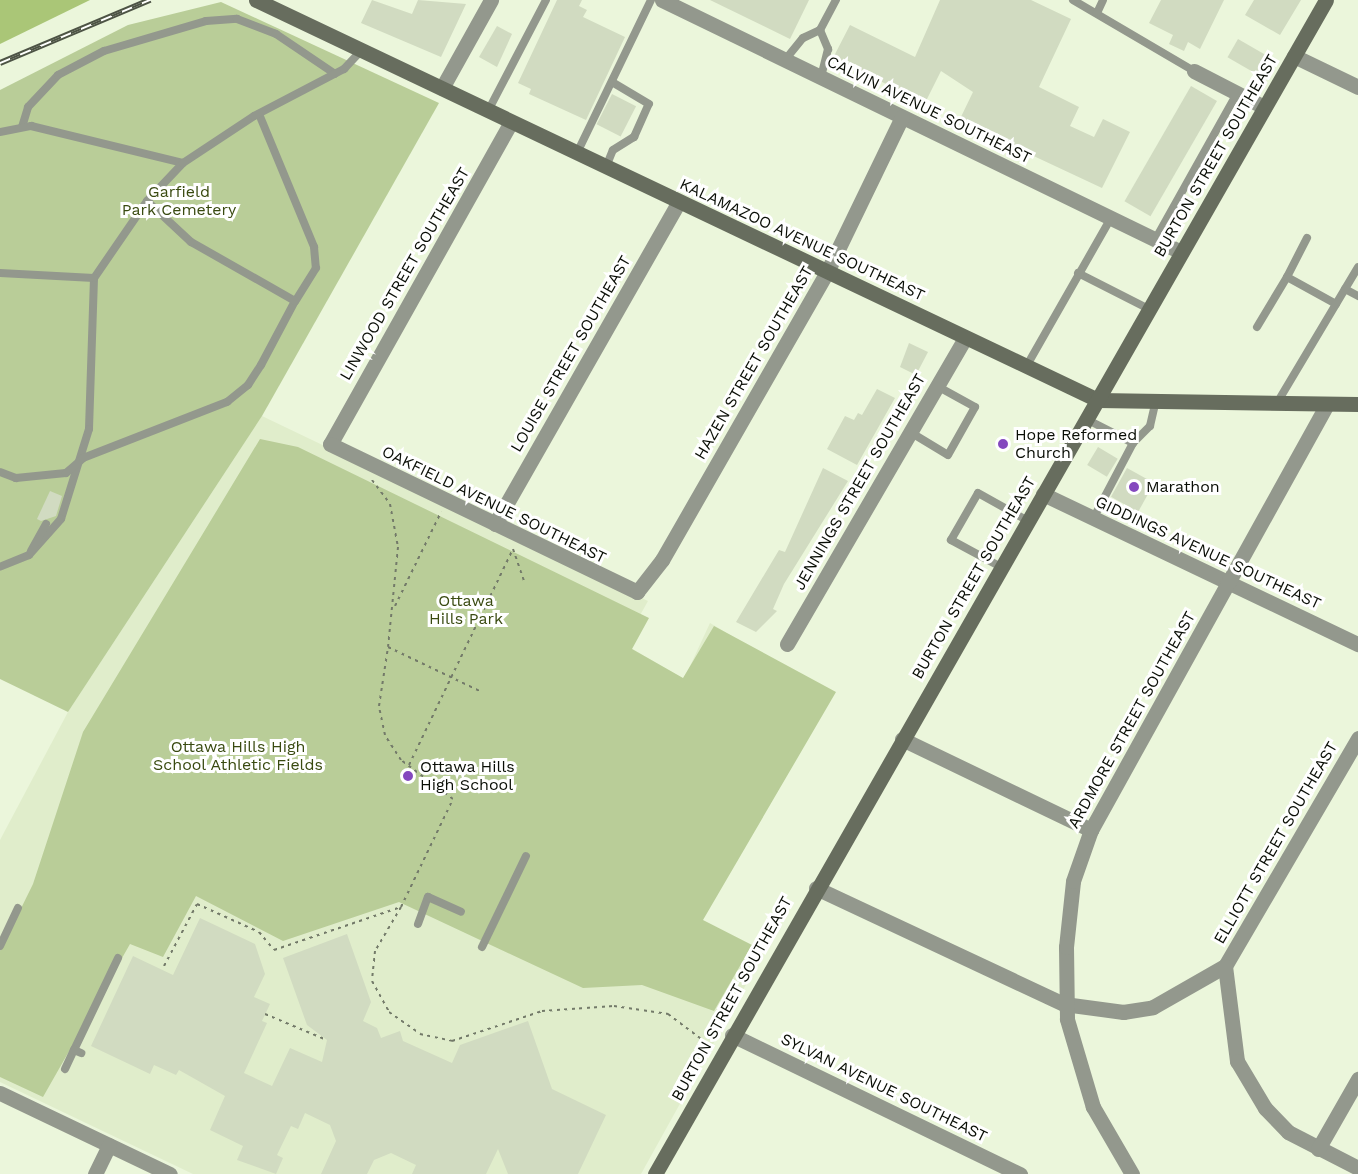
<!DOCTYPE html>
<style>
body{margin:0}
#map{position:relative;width:1358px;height:1174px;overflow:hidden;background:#ebf6db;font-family:"Work Sans",sans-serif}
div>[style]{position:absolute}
.built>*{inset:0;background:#e0edcb}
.green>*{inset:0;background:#b9cd98}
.forest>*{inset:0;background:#aac677}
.building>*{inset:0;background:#d1dbc1;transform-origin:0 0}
.path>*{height:2px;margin-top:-1px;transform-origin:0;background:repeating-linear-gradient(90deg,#737a69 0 3px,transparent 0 7.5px)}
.service>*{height:8px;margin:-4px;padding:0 4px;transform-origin:4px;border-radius:4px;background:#93988d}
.minor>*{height:15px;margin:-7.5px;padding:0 7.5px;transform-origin:7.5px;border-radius:7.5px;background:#93988d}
.secondary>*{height:15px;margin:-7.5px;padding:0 7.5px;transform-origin:7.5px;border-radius:7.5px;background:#676d5e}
.rail>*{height:6px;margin-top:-3px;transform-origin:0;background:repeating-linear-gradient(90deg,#fff 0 11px,#4d5345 0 22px);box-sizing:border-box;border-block:2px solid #4d5345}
.dots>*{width:16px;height:16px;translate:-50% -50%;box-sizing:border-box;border:3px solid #fff;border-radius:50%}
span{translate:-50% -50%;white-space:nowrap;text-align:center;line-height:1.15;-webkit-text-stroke:6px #fff;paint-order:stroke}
.street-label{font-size:16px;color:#090d05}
.park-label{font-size:16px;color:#394a10}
.poi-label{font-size:16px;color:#090d05}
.left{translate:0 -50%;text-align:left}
</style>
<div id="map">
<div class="built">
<i style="clip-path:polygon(262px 416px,648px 601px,624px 644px,684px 679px,710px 623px,831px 695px,700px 920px,763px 954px,641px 1174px,193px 1174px,0 1082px,0 840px,68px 712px)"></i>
</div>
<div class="green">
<i style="clip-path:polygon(221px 2px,439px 103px,262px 416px,68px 712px,0 679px,0 90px,128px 25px)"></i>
<i style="clip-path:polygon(260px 439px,298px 447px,649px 618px,632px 649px,683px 678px,714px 626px,836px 692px,703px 920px,752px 945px,714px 1011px,642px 985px,583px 988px,399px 902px,283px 941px,196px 896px,163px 957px,130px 944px,43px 1097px,0 1077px,0 951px,33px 884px,83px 732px)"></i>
</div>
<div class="forest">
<i style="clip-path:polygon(0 0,90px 0,0 44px)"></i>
</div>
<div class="building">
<i style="clip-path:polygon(372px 0,412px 14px,418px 0,466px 4px,441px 57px,361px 23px)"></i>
<i style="clip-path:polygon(557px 0,582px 0,579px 6px,587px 10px,583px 17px,625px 37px,586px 120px,529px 94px,531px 89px,518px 83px)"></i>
<i style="clip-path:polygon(710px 0,809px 0,790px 39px)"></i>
<i style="clip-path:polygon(940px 0,1031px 0,1071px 19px,1039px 87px,1079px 107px,1070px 126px,1094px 137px,1103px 119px,1130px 132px,1102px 188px,959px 121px,973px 92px,941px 71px,925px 103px,833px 58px,850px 25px,915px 57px)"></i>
<i style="clip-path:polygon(1161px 0,1224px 0,1200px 49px,1188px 42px,1184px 51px,1169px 44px,1173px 35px,1149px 23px)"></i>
<i style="clip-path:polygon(1254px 0,1301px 0,1280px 35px,1245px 15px)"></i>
<i style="clip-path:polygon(497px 26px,512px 34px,497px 67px,479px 57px)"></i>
<i style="left:1238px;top:39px;width:34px;height:21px;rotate:30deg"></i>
<i style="left:1191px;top:86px;width:30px;height:133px;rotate:30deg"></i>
<i style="left:612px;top:94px;width:27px;height:34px;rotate:27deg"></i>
<i style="clip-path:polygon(909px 343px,928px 352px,916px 375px,900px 367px)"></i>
<i style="clip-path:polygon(877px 389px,895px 398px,857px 465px,827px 449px,845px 416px,854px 420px,858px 413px,862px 415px)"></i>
<i style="left:1098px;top:447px;width:23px;height:21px;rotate:31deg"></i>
<i style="clip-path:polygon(823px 468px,848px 481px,784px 584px,773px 609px,777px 611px,756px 632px,736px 622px,779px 550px,785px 552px)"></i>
<i style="left:1127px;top:468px;width:31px;height:33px;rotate:29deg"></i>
<i style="clip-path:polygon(50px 491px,62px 496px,56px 516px,41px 521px,37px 519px)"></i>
<i style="clip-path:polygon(200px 918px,255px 944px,265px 974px,254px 997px,270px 1004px,262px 1021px,267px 1023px,244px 1073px,272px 1086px,290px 1048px,322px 1062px,327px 1040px,307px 1025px,283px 958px,347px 934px,371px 1002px,363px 1021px,377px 1028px,381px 1038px,400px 1031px,403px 1041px,452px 1063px,460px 1045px,528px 1021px,552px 1089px,606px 1115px,578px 1174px,508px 1174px,498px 1149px,486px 1174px,412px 1174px,416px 1165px,391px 1153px,374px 1160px,367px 1174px,321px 1174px,336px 1141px,330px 1125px,305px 1113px,298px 1129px,291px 1126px,277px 1155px,283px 1158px,276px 1174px,237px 1160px,243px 1146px,210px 1130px,225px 1096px,179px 1070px,176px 1075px,154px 1065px,150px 1074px,91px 1046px,133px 956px,173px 975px)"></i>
</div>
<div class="path">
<i style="left:372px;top:480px;width:30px;rotate:53deg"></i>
<i style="left:390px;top:504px;width:44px;rotate:79.5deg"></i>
<i style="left:398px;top:547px;width:100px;rotate:95.7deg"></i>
<i style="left:388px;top:647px;width:102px;rotate:25.6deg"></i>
<i style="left:513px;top:549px;width:36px;rotate:71deg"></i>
<i style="left:395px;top:606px;width:105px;rotate:-63.9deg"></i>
<i style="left:409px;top:765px;width:240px;rotate:-64.3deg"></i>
<i style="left:401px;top:907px;width:51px;rotate:120.6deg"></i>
<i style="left:375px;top:951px;width:30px;rotate:96deg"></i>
<i style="left:372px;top:981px;width:35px;rotate:61deg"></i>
<i style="left:389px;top:1012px;width:38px;rotate:35deg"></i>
<i style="left:420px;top:1034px;width:33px;rotate:12deg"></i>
<i style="left:452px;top:1041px;width:95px;rotate:-18.4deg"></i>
<i style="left:542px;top:1011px;width:72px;rotate:-4deg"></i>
<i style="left:614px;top:1006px;width:55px;rotate:8.4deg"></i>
<i style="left:668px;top:1014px;width:45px;rotate:36.9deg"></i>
<i style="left:164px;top:966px;width:70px;rotate:-62deg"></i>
<i style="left:197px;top:904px;width:68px;rotate:24.3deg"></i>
<i style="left:259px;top:932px;width:23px;rotate:50deg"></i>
<i style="left:274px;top:950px;width:134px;rotate:-18.7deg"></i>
<i style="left:401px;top:907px;width:120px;rotate:-64.3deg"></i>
<i style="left:453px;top:799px;width:65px;rotate:-143.1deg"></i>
<i style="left:401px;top:760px;width:30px;rotate:-123deg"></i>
<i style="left:385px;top:735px;width:30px;rotate:-102deg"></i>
<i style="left:379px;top:706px;width:60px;rotate:-81.3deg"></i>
<i style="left:265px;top:1014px;width:67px;rotate:22.8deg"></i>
</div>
<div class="service">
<i style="left:1073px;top:0;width:140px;rotate:30.4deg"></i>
<i style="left:1097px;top:13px;width:14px;rotate:-65deg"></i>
<i style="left:820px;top:30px;width:34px;rotate:-62deg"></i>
<i style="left:785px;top:60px;width:28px;rotate:-51deg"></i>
<i style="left:803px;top:38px;width:19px;rotate:-25deg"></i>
<i style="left:820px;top:30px;width:21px;rotate:67deg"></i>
<i style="left:828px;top:49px;width:30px;rotate:104deg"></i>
<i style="left:488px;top:111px;width:125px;rotate:-62.4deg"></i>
<i style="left:259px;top:114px;width:144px;rotate:67.5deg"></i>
<i style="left:314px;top:247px;width:21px;rotate:85deg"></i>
<i style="left:316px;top:268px;width:39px;rotate:122deg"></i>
<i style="left:22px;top:127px;width:21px;rotate:-73deg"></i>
<i style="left:28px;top:107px;width:44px;rotate:-46.8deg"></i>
<i style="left:58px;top:75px;width:52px;rotate:-27.6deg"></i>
<i style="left:104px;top:51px;width:106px;rotate:-16.4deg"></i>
<i style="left:206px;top:21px;width:31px;rotate:-4deg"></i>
<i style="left:237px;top:19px;width:42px;rotate:21deg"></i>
<i style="left:276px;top:34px;width:71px;rotate:34.1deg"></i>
<i style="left:0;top:132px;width:32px;rotate:-11deg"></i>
<i style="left:31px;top:126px;width:156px;rotate:13.7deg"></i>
<i style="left:183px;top:163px;width:52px;rotate:133.5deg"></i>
<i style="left:147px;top:201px;width:93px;rotate:124.5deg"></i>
<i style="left:94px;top:278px;width:151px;rotate:91.9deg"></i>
<i style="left:89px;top:429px;width:94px;rotate:107.3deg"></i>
<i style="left:61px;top:519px;width:48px;rotate:131.6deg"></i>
<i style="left:29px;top:555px;width:31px;rotate:158deg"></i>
<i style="left:577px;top:153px;width:170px;rotate:-64.2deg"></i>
<i style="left:183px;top:163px;width:85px;rotate:-33.5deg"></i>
<i style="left:254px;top:116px;width:102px;rotate:-27.6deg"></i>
<i style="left:344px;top:69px;width:25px;rotate:-47deg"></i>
<i style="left:606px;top:167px;width:18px;rotate:-68deg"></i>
<i style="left:613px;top:150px;width:25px;rotate:-32deg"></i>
<i style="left:634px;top:137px;width:36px;rotate:-66deg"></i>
<i style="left:649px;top:104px;width:43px;rotate:-149.3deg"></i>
<i style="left:1155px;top:240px;width:168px;rotate:-60.8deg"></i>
<i style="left:0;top:273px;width:94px;rotate:3deg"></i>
<i style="left:1078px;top:273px;width:80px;rotate:26.9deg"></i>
<i style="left:1287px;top:277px;width:44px;rotate:-62.9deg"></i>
<i style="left:1345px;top:289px;width:15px;rotate:28deg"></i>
<i style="left:1257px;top:327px;width:58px;rotate:-59deg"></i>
<i style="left:1287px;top:277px;width:56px;rotate:28.9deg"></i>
<i style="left:1026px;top:367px;width:172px;rotate:-60.3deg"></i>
<i style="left:1277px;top:403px;width:158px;rotate:-59.2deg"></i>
<i style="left:1086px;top:419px;width:53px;rotate:27.1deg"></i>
<i style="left:910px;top:432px;width:44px;rotate:31.2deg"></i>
<i style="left:948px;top:455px;width:55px;rotate:-60.6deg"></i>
<i style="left:975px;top:407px;width:43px;rotate:-151.1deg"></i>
<i style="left:0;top:472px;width:17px;rotate:21deg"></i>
<i style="left:16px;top:478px;width:50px;rotate:-5.7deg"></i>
<i style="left:66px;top:473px;width:23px;rotate:-41deg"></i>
<i style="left:83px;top:458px;width:155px;rotate:-21.3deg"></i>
<i style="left:227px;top:402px;width:27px;rotate:-39deg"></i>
<i style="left:248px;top:385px;width:24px;rotate:-57deg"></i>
<i style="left:261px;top:365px;width:72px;rotate:-62deg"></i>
<i style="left:295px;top:301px;width:120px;rotate:-150.4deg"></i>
<i style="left:191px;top:242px;width:60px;rotate:-137deg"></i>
<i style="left:1093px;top:519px;width:86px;rotate:-62.2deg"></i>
<i style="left:1133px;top:443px;width:24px;rotate:-45deg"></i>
<i style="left:1150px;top:426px;width:26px;rotate:-77deg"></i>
<i style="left:31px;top:551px;width:31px;rotate:-61deg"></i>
<i style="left:1001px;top:567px;width:57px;rotate:-151.6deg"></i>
<i style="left:951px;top:540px;width:54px;rotate:-60.1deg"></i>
<i style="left:978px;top:493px;width:57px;rotate:29.2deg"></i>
<i style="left:418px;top:924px;width:29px;rotate:-70deg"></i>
<i style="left:428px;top:897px;width:36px;rotate:24deg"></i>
<i style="left:0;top:946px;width:42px;rotate:-64.7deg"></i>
<i style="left:482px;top:947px;width:101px;rotate:-64.2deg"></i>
<i style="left:74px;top:1050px;width:102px;rotate:-64.4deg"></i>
<i style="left:65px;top:1069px;width:21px;rotate:-65deg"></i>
<i style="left:74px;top:1050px;width:8px;rotate:23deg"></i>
</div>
<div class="minor">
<i style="left:662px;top:0;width:577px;rotate:25.9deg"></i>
<i style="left:1294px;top:56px;width:71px;rotate:25.8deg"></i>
<i style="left:1194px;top:71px;width:79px;rotate:27.2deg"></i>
<i style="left:442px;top:88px;width:101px;rotate:-60.9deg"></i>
<i style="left:511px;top:122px;width:369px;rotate:119.3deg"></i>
<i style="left:330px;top:444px;width:341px;rotate:25.7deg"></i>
<i style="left:637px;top:592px;width:41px;rotate:-52deg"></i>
<i style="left:662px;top:560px;width:332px;rotate:-60.2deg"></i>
<i style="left:827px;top:272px;width:172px;rotate:-64.2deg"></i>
<i style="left:1043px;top:494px;width:349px;rotate:25.5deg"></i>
<i style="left:495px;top:524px;width:371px;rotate:-60.3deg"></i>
<i style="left:787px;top:644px;width:354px;rotate:-59.8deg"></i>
<i style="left:902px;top:739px;width:210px;rotate:25.7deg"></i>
<i style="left:816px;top:888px;width:274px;rotate:25.1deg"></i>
<i style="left:1064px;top:1004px;width:60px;rotate:7.7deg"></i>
<i style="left:1123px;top:1012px;width:30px;rotate:-9deg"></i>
<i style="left:1153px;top:1007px;width:83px;rotate:-29.7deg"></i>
<i style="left:1225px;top:966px;width:264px;rotate:-59.7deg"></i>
<i style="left:1225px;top:966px;width:96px;rotate:82.8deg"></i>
<i style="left:1237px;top:1061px;width:55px;rotate:59.2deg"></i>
<i style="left:1265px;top:1108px;width:33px;rotate:46deg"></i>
<i style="left:1288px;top:1132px;width:79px;rotate:27.2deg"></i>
<i style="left:732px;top:1035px;width:320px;rotate:25.8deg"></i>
<i style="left:0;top:1093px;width:188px;rotate:25.5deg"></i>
<i style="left:1318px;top:1149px;width:81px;rotate:-60.3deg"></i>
<i style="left:95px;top:1174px;width:32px;rotate:-64deg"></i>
<i style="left:1132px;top:1174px;width:78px;rotate:-120.2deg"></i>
<i style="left:1093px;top:1107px;width:92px;rotate:-106.5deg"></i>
<i style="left:1067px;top:1019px;width:72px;rotate:-90.8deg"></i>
<i style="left:1066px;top:947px;width:66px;rotate:-83.9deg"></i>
<i style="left:1073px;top:881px;width:54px;rotate:-70.6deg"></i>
<i style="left:1091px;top:830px;width:487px;rotate:-61deg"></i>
</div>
<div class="secondary">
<i style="left:256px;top:0;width:932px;rotate:25.41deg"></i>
<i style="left:1098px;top:400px;width:260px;rotate:0.9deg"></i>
<i style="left:655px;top:1174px;width:1352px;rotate:-60.25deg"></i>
</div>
<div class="rail">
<i style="left:0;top:63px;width:163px;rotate:-22.8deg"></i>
</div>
<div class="dots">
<i style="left:1003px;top:444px;background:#8448be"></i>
<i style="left:1134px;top:487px;background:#8448be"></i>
<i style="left:408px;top:776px;background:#8448be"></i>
</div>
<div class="street-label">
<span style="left:929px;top:110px;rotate:26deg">CALVIN AVENUE SOUTHEAST</span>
<span style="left:1216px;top:156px;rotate:-60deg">BURTON STREET SOUTHEAST</span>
<span style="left:802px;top:240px;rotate:25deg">KALAMAZOO AVENUE SOUTHEAST</span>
<span style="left:405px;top:274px;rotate:-60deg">LINWOOD STREET SOUTHEAST</span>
<span style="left:571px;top:354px;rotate:-60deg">LOUISE STREET SOUTHEAST</span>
<span style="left:754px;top:363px;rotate:-60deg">HAZEN STREET SOUTHEAST</span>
<span style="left:860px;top:482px;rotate:-60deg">JENNINGS STREET SOUTHEAST</span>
<span style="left:494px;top:505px;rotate:26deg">OAKFIELD AVENUE SOUTHEAST</span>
<span style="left:1208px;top:553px;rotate:25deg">GIDDINGS AVENUE SOUTHEAST</span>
<span style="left:974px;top:578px;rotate:-60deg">BURTON STREET SOUTHEAST</span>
<span style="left:1132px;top:720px;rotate:-61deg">ARDMORE STREET SOUTHEAST</span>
<span style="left:1276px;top:843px;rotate:-60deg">ELLIOTT STREET SOUTHEAST</span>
<span style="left:732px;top:999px;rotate:-61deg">BURTON STREET SOUTHEAST</span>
<span style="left:884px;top:1088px;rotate:26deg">SYLVAN AVENUE SOUTHEAST</span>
</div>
<div class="park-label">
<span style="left:179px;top:201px">Garfield<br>Park Cemetery</span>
<span style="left:466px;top:610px">Ottawa<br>Hills Park</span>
<span style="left:238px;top:756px">Ottawa Hills High<br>School Athletic Fields</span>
</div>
<div class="poi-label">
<span class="left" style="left:1015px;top:444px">Hope Reformed<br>Church</span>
<span class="left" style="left:1146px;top:487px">Marathon</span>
<span class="left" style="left:420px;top:776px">Ottawa Hills<br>High School</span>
</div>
</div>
